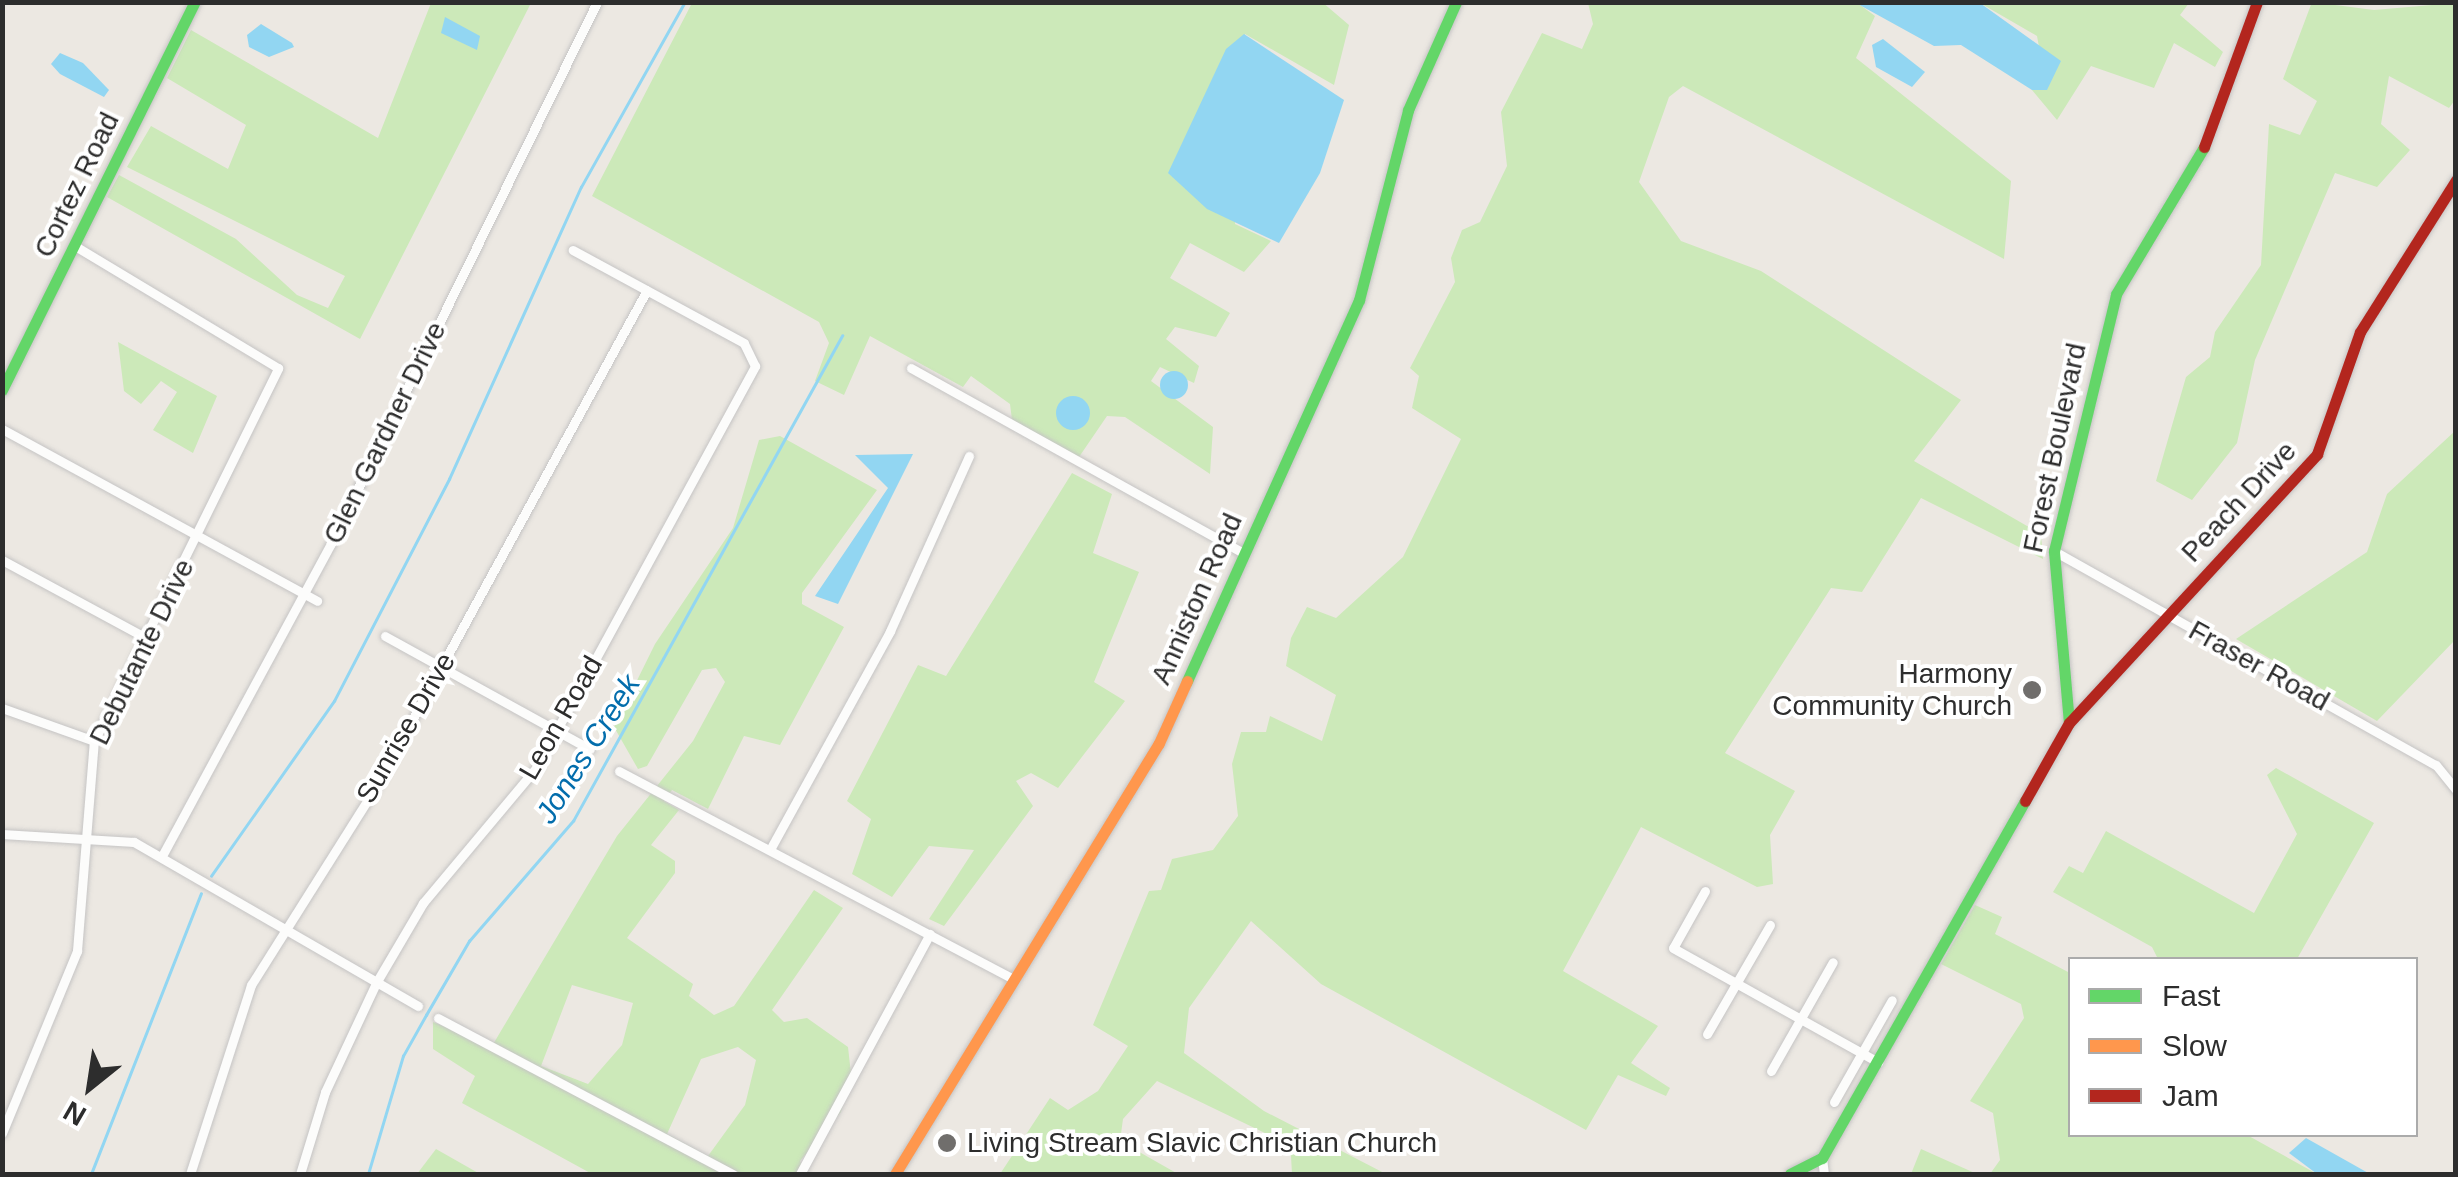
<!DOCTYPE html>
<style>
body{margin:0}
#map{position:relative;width:2458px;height:1177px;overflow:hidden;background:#ece8e2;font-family:Arial,sans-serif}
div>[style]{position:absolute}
.green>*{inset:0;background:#cce9b9}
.water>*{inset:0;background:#92d6f2}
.round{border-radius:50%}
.stream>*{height:2.5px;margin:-1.25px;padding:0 1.25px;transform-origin:1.25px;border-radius:1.25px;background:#92d6f2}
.roads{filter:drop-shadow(0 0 2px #c5c4c4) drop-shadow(0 0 2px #c5c4c4)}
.street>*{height:9px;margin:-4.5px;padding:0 4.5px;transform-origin:4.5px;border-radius:4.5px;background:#fcfcfb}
.fast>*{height:11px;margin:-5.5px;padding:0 5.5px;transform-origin:5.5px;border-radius:5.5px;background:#63d668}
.slow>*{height:11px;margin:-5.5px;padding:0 5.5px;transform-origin:5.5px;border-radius:5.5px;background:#ff974d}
.jam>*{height:11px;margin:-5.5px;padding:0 5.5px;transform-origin:5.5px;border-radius:5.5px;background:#b3261e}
.dots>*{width:28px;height:28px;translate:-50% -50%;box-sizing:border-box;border:5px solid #fff;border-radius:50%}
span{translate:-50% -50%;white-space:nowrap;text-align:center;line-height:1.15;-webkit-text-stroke:8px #fff;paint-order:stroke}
.street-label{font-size:28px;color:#2d2d2d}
.poi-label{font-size:28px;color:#2d2d2d}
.right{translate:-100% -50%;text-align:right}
.left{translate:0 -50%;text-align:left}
.water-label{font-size:30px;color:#036dac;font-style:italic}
.frame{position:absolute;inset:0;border:5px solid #2d2d2d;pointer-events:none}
.legend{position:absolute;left:2068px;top:957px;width:350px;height:180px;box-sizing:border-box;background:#fff;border:2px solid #ababab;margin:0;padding:12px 18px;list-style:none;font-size:30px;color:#2d2d2d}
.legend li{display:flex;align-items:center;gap:20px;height:50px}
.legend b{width:50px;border:2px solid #ababab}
.north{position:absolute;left:40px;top:1037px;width:100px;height:100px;-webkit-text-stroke:8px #fff;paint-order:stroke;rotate:210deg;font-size:28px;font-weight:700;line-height:40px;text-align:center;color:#2d2d2d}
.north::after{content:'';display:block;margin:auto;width:35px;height:45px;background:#2d2d2d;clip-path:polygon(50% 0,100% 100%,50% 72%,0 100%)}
</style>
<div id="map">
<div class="green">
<i style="clip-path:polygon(1322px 2px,1349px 25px,1334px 85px,1245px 34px,1235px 224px,1271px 241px,1244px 272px,1190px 243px,1170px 278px,1230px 313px,1216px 337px,1175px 327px,1166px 339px,1199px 366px,1194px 383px,1160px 367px,1151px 381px,1213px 427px,1210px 474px,1125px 417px,1107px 416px,1079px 457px,1012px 420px,1010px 404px,971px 376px,963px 387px,870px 336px,844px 395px,815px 381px,829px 343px,819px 322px,592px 196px,692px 3px)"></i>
<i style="clip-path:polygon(1856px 2px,1875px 16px,1856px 58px,2011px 181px,2004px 259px,1683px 86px,1669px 97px,1639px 182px,1681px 241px,1761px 271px,1961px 400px,1914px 461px,2041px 534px,2043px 559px,1921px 498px,1862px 592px,1831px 588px,1725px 753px,1795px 791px,1770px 835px,1773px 884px,1757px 887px,1641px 827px,1563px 971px,1658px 1026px,1631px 1063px,1670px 1088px,1666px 1096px,1618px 1075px,1586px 1130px,1321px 984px,1251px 921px,1189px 1008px,1184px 1053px,1264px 1111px,1386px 1174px,1292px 1174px,1291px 1156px,1269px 1135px,1157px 1081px,1123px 1119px,1120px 1141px,1178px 1174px,1000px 1174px,1050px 1098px,1068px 1110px,1098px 1091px,1128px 1046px,1093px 1025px,1149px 891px,1161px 890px,1172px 859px,1213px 850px,1238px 816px,1232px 764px,1241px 732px,1266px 732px,1270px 716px,1322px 741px,1336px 695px,1286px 666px,1291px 638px,1307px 607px,1336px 618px,1403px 557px,1461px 439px,1412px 408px,1419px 376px,1410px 368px,1455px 282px,1451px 258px,1462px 230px,1480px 222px,1507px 166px,1501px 112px,1542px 33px,1582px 49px,1593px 24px,1588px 3px)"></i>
<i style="clip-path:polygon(2312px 2px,2374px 10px,2455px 3px,2455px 100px,2449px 108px,2389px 76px,2381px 124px,2410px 150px,2377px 187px,2335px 173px,2255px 360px,2237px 443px,2192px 500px,2156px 481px,2186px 377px,2210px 357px,2215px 332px,2261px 265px,2269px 124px,2300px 135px,2317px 101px,2283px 79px)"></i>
<i style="clip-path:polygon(431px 3px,531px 3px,360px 339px,107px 197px,119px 175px,236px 239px,297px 295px,328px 308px,345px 276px,127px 167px,151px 126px,228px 169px,246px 125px,167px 78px,191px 30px,378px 138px)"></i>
<i style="clip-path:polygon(1980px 3px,2189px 3px,2180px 15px,2223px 52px,2215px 67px,2174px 43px,2154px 88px,2091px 66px,2057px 120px,2032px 90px,2047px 90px,2037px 36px)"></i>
<i style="clip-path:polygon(118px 342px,217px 396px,193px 453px,153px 430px,177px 392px,161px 381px,141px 404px,124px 391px)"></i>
<i style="clip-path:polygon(2455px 431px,2455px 640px,2377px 721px,2236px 639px,2367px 552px,2387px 494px)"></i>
<i style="clip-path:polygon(evenodd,780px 436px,877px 490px,802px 593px,802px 604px,844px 627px,780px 745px,744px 736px,708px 809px,672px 790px,664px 801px,679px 810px,651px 845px,675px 861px,675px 873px,627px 938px,693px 984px,689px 996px,714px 1015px,734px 1006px,814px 890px,843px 908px,772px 1010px,784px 1022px,807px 1018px,848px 1047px,851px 1074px,841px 1112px,800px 1161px,804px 1174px,592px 1174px,462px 1103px,475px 1076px,433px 1049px,433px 1022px,492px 1046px,617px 836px,693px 741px,725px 682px,716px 668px,702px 670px,647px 766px,638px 769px,614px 727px,655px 644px,733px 528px,759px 440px,780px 436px,572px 985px,633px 1003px,622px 1045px,588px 1084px,541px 1066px,572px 985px,780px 436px,738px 1047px,756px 1060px,745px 1105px,708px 1156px,667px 1134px,701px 1059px,738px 1047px)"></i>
<i style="clip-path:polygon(1072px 473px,1112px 494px,1093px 553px,1139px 572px,1094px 682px,1125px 701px,1058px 788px,1031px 773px,1016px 781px,1033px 806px,944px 926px,929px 919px,974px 850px,929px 846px,892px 897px,852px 874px,871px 819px,847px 801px,918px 665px,946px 676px)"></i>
<i style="clip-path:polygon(2276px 768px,2374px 823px,2297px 959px,2158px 959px,2152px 947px,2053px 892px,2069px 866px,2083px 873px,2106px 831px,2254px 913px,2297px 834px,2267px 775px)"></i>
<i style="clip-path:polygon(1975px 905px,2002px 917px,1995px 934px,2070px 973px,2070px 1134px,2247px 1135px,2317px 1174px,1990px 1174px,2000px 1160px,1993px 1113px,1970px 1101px,2024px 1018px,2021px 1004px,1941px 964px)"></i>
<i style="clip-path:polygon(436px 1149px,480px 1174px,417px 1174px)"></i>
<i style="clip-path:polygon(1921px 1149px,1977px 1174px,1911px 1174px)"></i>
</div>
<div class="water">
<i style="clip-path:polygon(1856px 3px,1980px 3px,2061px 61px,2047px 90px,2032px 90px,1961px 45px,1934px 46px)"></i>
<i style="clip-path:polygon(445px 17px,480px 36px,477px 50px,441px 33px)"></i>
<i style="clip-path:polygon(261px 24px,292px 43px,294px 47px,269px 57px,249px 47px,247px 35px)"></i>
<i style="clip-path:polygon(1244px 34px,1344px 100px,1320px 173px,1279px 243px,1207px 209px,1168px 173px,1226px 49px)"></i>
<i style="clip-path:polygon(1883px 39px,1925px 72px,1912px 87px,1876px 67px,1872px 45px)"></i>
<i style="clip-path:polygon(60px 53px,83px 63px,109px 90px,104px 97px,60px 74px,51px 64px)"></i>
<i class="round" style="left:1160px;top:371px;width:28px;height:28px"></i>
<i class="round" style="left:1056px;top:396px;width:34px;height:34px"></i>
<i style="clip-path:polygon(913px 454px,838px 604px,815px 596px,888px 488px,855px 455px)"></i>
<i style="clip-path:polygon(2306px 1138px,2370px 1174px,2317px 1174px,2289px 1153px)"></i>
</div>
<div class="stream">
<i style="left:211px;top:876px;width:214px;rotate:-54.9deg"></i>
<i style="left:334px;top:701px;width:250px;rotate:-62.6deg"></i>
<i style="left:449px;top:479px;width:320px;rotate:-65.7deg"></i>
<i style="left:581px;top:187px;width:212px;rotate:-60.7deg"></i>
<i style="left:91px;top:1174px;width:301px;rotate:-68.6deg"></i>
<i style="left:368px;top:1174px;width:123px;rotate:-73.5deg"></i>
<i style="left:403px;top:1056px;width:47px;rotate:-60.7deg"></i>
<i style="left:426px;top:1015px;width:86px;rotate:-59.8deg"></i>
<i style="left:469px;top:941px;width:159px;rotate:-49.1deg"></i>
<i style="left:573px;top:821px;width:555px;rotate:-60.99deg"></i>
</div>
<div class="roads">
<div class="street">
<i style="left:911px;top:368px;width:381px;rotate:29.1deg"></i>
<i style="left:2px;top:429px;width:359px;rotate:28.6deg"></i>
<i style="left:2054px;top:551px;width:438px;rotate:29.3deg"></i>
<i style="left:2436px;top:765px;width:32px;rotate:51deg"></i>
<i style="left:2px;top:560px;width:164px;rotate:28.4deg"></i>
<i style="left:385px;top:636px;width:234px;rotate:28.9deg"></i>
<i style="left:2px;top:708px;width:98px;rotate:19.7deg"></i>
<i style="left:619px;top:771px;width:443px;rotate:27.8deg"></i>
<i style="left:2px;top:834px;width:132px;rotate:3.5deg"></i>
<i style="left:134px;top:842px;width:328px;rotate:30deg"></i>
<i style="left:772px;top:846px;width:245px;rotate:-61.2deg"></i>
<i style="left:890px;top:631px;width:192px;rotate:-65.7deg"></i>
<i style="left:162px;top:856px;width:356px;rotate:-61.6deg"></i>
<i style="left:331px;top:543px;width:603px;rotate:-63.82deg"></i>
<i style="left:1705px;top:891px;width:65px;rotate:119.3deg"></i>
<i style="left:1673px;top:948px;width:235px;rotate:29.1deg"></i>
<i style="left:438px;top:1018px;width:334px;rotate:27.9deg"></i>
<i style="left:1707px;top:1034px;width:126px;rotate:-60deg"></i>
<i style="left:1771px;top:1071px;width:125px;rotate:-60.4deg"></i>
<i style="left:1834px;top:1102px;width:117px;rotate:-60.4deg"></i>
<i style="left:2px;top:1133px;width:197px;rotate:-67.6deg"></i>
<i style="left:77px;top:951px;width:211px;rotate:-85.4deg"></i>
<i style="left:94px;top:741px;width:416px;rotate:-63.7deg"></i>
<i style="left:278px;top:368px;width:237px;rotate:-149deg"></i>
<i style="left:1822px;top:1158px;width:16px;rotate:83deg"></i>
<i style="left:190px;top:1174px;width:199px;rotate:-72.1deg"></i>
<i style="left:251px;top:985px;width:233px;rotate:-57.8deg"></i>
<i style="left:375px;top:788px;width:567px;rotate:-61.36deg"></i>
<i style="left:300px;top:1174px;width:86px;rotate:-73deg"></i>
<i style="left:325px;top:1092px;width:120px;rotate:-64.9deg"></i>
<i style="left:376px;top:983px;width:93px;rotate:-59.6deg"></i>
<i style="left:423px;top:903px;width:176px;rotate:-50.1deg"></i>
<i style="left:536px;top:768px;width:458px;rotate:-61.4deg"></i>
<i style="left:755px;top:366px;width:25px;rotate:-116deg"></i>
<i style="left:744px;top:343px;width:195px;rotate:-151.5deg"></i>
<i style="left:800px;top:1174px;width:273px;rotate:-61.6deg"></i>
</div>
<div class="fast">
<i style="left:2px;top:390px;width:433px;rotate:-63.6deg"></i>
<i style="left:1187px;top:681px;width:418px;rotate:-65.7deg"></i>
<i style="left:1359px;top:300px;width:196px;rotate:-75.5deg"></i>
<i style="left:1408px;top:110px;width:118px;rotate:-66deg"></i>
<i style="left:2069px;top:723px;width:173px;rotate:-95deg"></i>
<i style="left:2054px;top:551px;width:264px;rotate:-76.4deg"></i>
<i style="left:2116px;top:294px;width:171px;rotate:-59.1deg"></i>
<i style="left:1790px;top:1174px;width:36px;rotate:-27deg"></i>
<i style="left:1822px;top:1158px;width:411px;rotate:-60.4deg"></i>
</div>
<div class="slow">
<i style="left:895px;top:1174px;width:505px;rotate:-58.51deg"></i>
<i style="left:1159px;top:743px;width:68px;rotate:-65.7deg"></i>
</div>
<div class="jam">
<i style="left:2204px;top:147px;width:154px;rotate:-69.9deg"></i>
<i style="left:2025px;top:801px;width:90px;rotate:-60.6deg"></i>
<i style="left:2069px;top:723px;width:366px;rotate:-47.3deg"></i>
<i style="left:2317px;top:454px;width:129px;rotate:-70.6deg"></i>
<i style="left:2360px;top:332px;width:180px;rotate:-57.7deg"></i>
</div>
</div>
<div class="dots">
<i style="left:2032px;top:690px;background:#706e6c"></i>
<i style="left:947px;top:1143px;background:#706e6c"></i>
</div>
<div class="street-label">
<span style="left:77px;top:185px;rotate:-64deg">Cortez Road</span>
<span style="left:385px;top:433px;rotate:-64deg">Glen Gardner Drive</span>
<span style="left:2055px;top:448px;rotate:-78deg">Forest Boulevard</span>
<span style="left:2239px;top:502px;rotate:-47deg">Peach Drive</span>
<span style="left:1197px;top:599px;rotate:-66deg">Anniston Road</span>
<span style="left:142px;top:652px;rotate:-64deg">Debutante Drive</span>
<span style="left:2259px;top:666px;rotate:29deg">Fraser Road</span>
<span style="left:561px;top:718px;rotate:-60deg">Leon Road</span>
<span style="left:406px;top:728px;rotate:-60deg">Sunrise Drive</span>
</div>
<div class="poi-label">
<span class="right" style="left:2012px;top:690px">Harmony<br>Community Church</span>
<span class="left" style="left:967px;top:1143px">Living Stream Slavic Christian Church</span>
</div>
<div class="water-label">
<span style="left:588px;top:749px;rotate:-58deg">Jones Creek</span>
</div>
<div class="frame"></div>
<ul class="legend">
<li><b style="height:12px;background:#63d668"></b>Fast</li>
<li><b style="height:12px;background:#ff974d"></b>Slow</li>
<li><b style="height:12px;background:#b3261e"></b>Jam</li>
</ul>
<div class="north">N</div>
</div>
